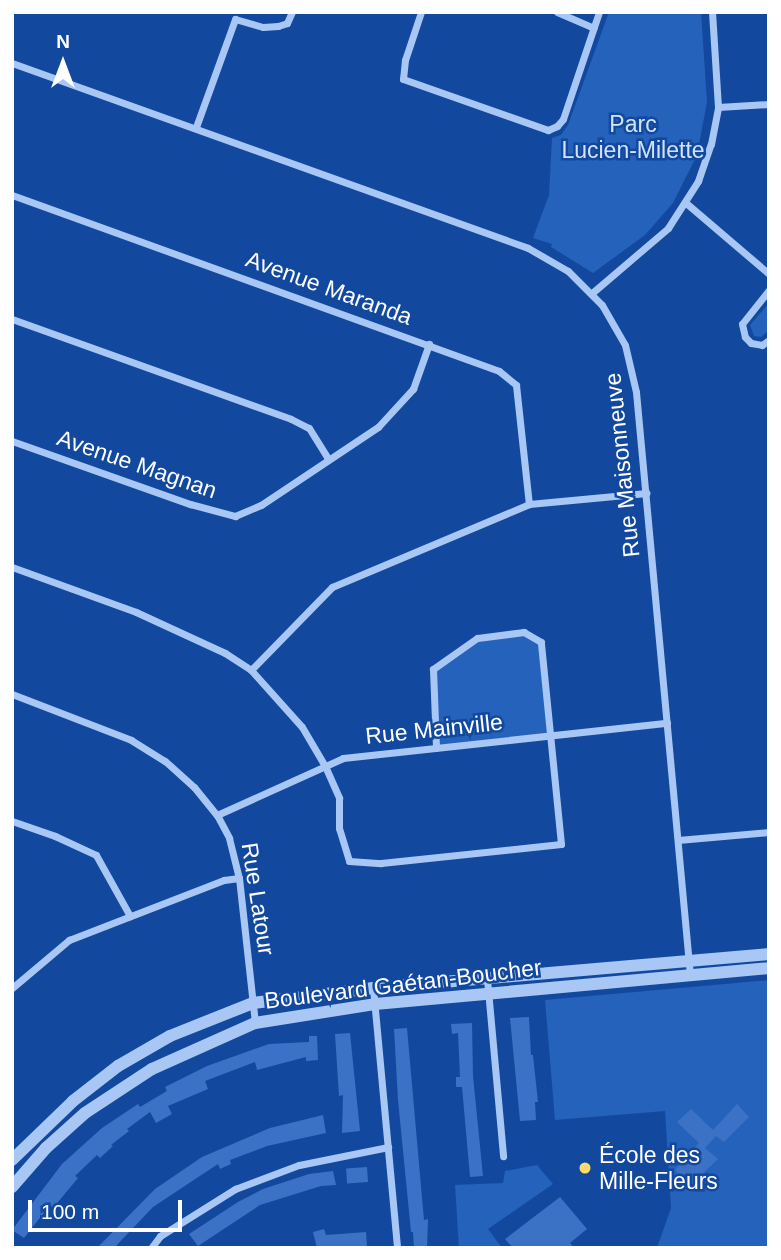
<!DOCTYPE html>
<meta charset="utf-8">
<style>
body{margin:0}
#map{position:relative;width:781px;height:1260px;overflow:hidden;background:#12499e;font-family:Helvetica,sans-serif}
div>[style]{position:absolute}
.green>*{inset:0;background:#2462bc}
.building>*{inset:0;background:#3b72c5;transform-origin:0 0}
.minor>*{height:7px;margin:-3.5px;padding:0 3.5px;transform-origin:3.5px;border-radius:3.5px;background:#a8c7f5}
.tertiary>*{height:12px;margin:-6px;padding:0 6px;transform-origin:6px;border-radius:6px;background:#a8c7f5}
.dots>*{width:19px;height:19px;translate:-50% -50%;box-sizing:border-box;border:4px solid #12499e;border-radius:50%}
span{translate:-50% -50%;white-space:nowrap;text-align:center;line-height:1.15;-webkit-text-stroke:5px #12499e;paint-order:stroke}
.park-label{font-size:23px;color:#d1e3fe}
.street-label{font-size:23px;color:#fff}
.poi-label{font-size:23px;color:#fff}
.left{translate:0 -50%;text-align:left}
.frame{position:absolute;inset:0;border:14px solid #fff;pointer-events:none}
.north{position:absolute;left:28px;top:28px;width:70px;height:70px;-webkit-text-stroke:5px #12499e;paint-order:stroke;rotate:0deg;font-size:19px;font-weight:700;line-height:28px;text-align:center;color:#fff}
.north::after{content:'';display:block;margin:auto;width:24px;height:32px;background:#fff;clip-path:polygon(50% 0,100% 100%,50% 72%,0 100%)}
.scale{position:absolute;left:28px;top:1200px;width:154px;height:32px;box-sizing:border-box;border:4px solid #fff;border-top:0;padding-left:9px;font-size:21px;line-height:24px;white-space:nowrap;color:#fff;-webkit-text-stroke:5px #12499e;paint-order:stroke}
</style>
<div id="map">
<div class="green">
<i style="clip-path:polygon(609px 12px,701px 12px,707px 102px,697px 155px,673px 203px,645px 235px,593px 273px,551px 247px,552px 244px,533px 238px,549px 195px,552px 138px,561px 135px,568px 125px)"></i>
<i style="clip-path:polygon(769px 303px,769px 330px,761px 337px,754px 336px,750px 325px)"></i>
<i style="clip-path:polygon(524px 632px,541px 642px,549px 735px,436px 748px,433px 669px,477px 638px)"></i>
<i style="clip-path:polygon(769px 980px,769px 1248px,657px 1248px,671px 1208px,665px 1111px,555px 1120px,545px 1000px)"></i>
<i style="clip-path:polygon(537px 1165px,553px 1184px,488px 1229px,502px 1248px,459px 1248px,455px 1185px,503px 1183px,505px 1171px)"></i>
</div>
<div class="building">
<i style="clip-path:polygon(529px 1017px,531px 1055px,533px 1055px,538px 1102px,535px 1102px,536px 1120px,520px 1121px,510px 1018px)"></i>
<i style="clip-path:polygon(472px 1023px,473px 1076px,483px 1176px,470px 1177px,462px 1087px,456px 1087px,456px 1077px,460px 1077px,458px 1033px,452px 1034px,451px 1024px)"></i>
<i style="clip-path:polygon(407px 1028px,424px 1220px,428px 1219px,427px 1248px,414px 1248px,413px 1232px,411px 1232px,398px 1100px,394px 1029px)"></i>
<i style="clip-path:polygon(350px 1033px,360px 1131px,342px 1133px,343px 1095px,339px 1096px,335px 1034px)"></i>
<i style="clip-path:polygon(309px 1036px,317px 1036px,318px 1060px,306px 1061px,306px 1057px,257px 1070px,255px 1062px,205px 1081px,208px 1089px,168px 1106px,172px 1114px,156px 1123px,150px 1112px,127px 1129px,129px 1131px,111px 1145px,113px 1146px,100px 1158px,97px 1155px,75px 1176px,78px 1178px,53px 1208px,50px 1205px,24px 1238px,12px 1230px,62px 1164px,102px 1128px,138px 1104px,140px 1107px,167px 1091px,165px 1087px,207px 1066px,269px 1044px,309px 1042px)"></i>
<i style="clip-path:polygon(737px 1104px,749px 1117px,724px 1142px,716px 1136px,705px 1148px,718px 1159px,690px 1186px,675px 1170px,699px 1143px,677px 1122px,691px 1109px,713px 1130px)"></i>
<i style="clip-path:polygon(323px 1115px,326px 1133px,267px 1146px,230px 1160px,231px 1164px,220px 1169px,218px 1164px,153px 1207px,114px 1248px,97px 1248px,155px 1189px,202px 1157px,270px 1128px)"></i>
<i style="left:367px;top:1167px;width:15px;height:21px;rotate:86deg"></i>
<i style="clip-path:polygon(333px 1171px,336px 1185px,321px 1186px,260px 1205px,198px 1246px,189px 1234px,238px 1202px,263px 1189px,309px 1174px)"></i>
<i style="clip-path:polygon(560px 1197px,587px 1229px,570px 1243px,574px 1248px,513px 1248px,505px 1239px)"></i>
<i style="clip-path:polygon(324px 1229px,326px 1235px,366px 1232px,367px 1247px,317px 1248px,313px 1232px)"></i>
</div>
<div class="minor">
<i style="left:421px;top:12px;width:51px;rotate:108.4deg"></i>
<i style="left:405px;top:60px;width:19px;rotate:96deg"></i>
<i style="left:403px;top:79px;width:154px;rotate:19.4deg"></i>
<i style="left:548px;top:130px;width:10px;rotate:-24deg"></i>
<i style="left:557px;top:126px;width:9px;rotate:-49deg"></i>
<i style="left:563px;top:119px;width:113px;rotate:-71.4deg"></i>
<i style="left:557px;top:12px;width:40px;rotate:23.4deg"></i>
<i style="left:12px;top:63px;width:548px;rotate:19.72deg"></i>
<i style="left:528px;top:248px;width:46px;rotate:29.9deg"></i>
<i style="left:568px;top:271px;width:48px;rotate:45deg"></i>
<i style="left:602px;top:305px;width:46px;rotate:60.1deg"></i>
<i style="left:625px;top:345px;width:48px;rotate:76.8deg"></i>
<i style="left:636px;top:392px;width:585px;rotate:84.71deg"></i>
<i style="left:718px;top:107px;width:51px;rotate:-3.4deg"></i>
<i style="left:196px;top:127px;width:115px;rotate:-70.1deg"></i>
<i style="left:235px;top:19px;width:29px;rotate:16deg"></i>
<i style="left:263px;top:27px;width:15px;rotate:-4deg"></i>
<i style="left:278px;top:26px;width:9px;rotate:-18deg"></i>
<i style="left:287px;top:23px;width:12px;rotate:-66deg"></i>
<i style="left:12px;top:195px;width:518px;rotate:19.87deg"></i>
<i style="left:499px;top:371px;width:22px;rotate:39deg"></i>
<i style="left:516px;top:385px;width:120px;rotate:83.8deg"></i>
<i style="left:686px;top:203px;width:109px;rotate:40.5deg"></i>
<i style="left:769px;top:290px;width:43px;rotate:128.5deg"></i>
<i style="left:742px;top:324px;width:13px;rotate:77deg"></i>
<i style="left:745px;top:337px;width:8px;rotate:45deg"></i>
<i style="left:751px;top:343px;width:11px;rotate:10deg"></i>
<i style="left:762px;top:345px;width:9px;rotate:-36deg"></i>
<i style="left:592px;top:293px;width:100px;rotate:-40.5deg"></i>
<i style="left:668px;top:228px;width:56px;rotate:-57.4deg"></i>
<i style="left:698px;top:181px;width:39px;rotate:-71deg"></i>
<i style="left:711px;top:144px;width:38px;rotate:-79deg"></i>
<i style="left:718px;top:107px;width:95px;rotate:-93.6deg"></i>
<i style="left:12px;top:319px;width:296px;rotate:19.7deg"></i>
<i style="left:291px;top:419px;width:20px;rotate:27deg"></i>
<i style="left:309px;top:428px;width:36px;rotate:58deg"></i>
<i style="left:12px;top:441px;width:189px;rotate:19.5deg"></i>
<i style="left:190px;top:504px;width:47px;rotate:14.9deg"></i>
<i style="left:235px;top:516px;width:28px;rotate:-23deg"></i>
<i style="left:261px;top:505px;width:141px;rotate:-33.7deg"></i>
<i style="left:378px;top:427px;width:52px;rotate:-47.4deg"></i>
<i style="left:413px;top:389px;width:48px;rotate:-70.4deg"></i>
<i style="left:12px;top:567px;width:132px;rotate:19.9deg"></i>
<i style="left:136px;top:612px;width:98px;rotate:24.7deg"></i>
<i style="left:225px;top:653px;width:31px;rotate:33deg"></i>
<i style="left:251px;top:670px;width:76px;rotate:48.2deg"></i>
<i style="left:302px;top:727px;width:45px;rotate:59.5deg"></i>
<i style="left:325px;top:766px;width:35px;rotate:66deg"></i>
<i style="left:339px;top:798px;width:30px;rotate:90deg"></i>
<i style="left:339px;top:828px;width:34px;rotate:73deg"></i>
<i style="left:349px;top:861px;width:32px;rotate:4deg"></i>
<i style="left:381px;top:863px;width:181px;rotate:-6deg"></i>
<i style="left:561px;top:844px;width:203px;rotate:-95.7deg"></i>
<i style="left:541px;top:642px;width:20px;rotate:-150deg"></i>
<i style="left:524px;top:632px;width:47px;rotate:172.7deg"></i>
<i style="left:477px;top:638px;width:54px;rotate:144.8deg"></i>
<i style="left:433px;top:669px;width:79px;rotate:87.8deg"></i>
<i style="left:251px;top:670px;width:116px;rotate:-45.7deg"></i>
<i style="left:332px;top:587px;width:214px;rotate:-22.8deg"></i>
<i style="left:529px;top:504px;width:118px;rotate:-5.4deg"></i>
<i style="left:12px;top:694px;width:128px;rotate:21.1deg"></i>
<i style="left:131px;top:740px;width:40px;rotate:32deg"></i>
<i style="left:165px;top:761px;width:39px;rotate:42deg"></i>
<i style="left:194px;top:787px;width:36px;rotate:51deg"></i>
<i style="left:217px;top:815px;width:26px;rotate:62deg"></i>
<i style="left:229px;top:838px;width:41px;rotate:76deg"></i>
<i style="left:239px;top:878px;width:146px;rotate:83.7deg"></i>
<i style="left:217px;top:815px;width:138px;rotate:-24.3deg"></i>
<i style="left:343px;top:758px;width:326px;rotate:-6.2deg"></i>
<i style="left:12px;top:821px;width:46px;rotate:19.2deg"></i>
<i style="left:55px;top:836px;width:45px;rotate:24.9deg"></i>
<i style="left:96px;top:855px;width:70px;rotate:60.9deg"></i>
<i style="left:678px;top:840px;width:91px;rotate:-5deg"></i>
<i style="left:487px;top:979px;width:178px;rotate:84.8deg"></i>
<i style="left:12px;top:988px;width:75px;rotate:-40.1deg"></i>
<i style="left:69px;top:940px;width:166px;rotate:-21.2deg"></i>
<i style="left:224px;top:880px;width:15px;rotate:-8deg"></i>
<i style="left:373px;top:988px;width:261px;rotate:84.7deg"></i>
<i style="left:151px;top:1248px;width:15px;rotate:-53deg"></i>
<i style="left:160px;top:1236px;width:89px;rotate:-32.1deg"></i>
<i style="left:235px;top:1189px;width:68px;rotate:-20.6deg"></i>
<i style="left:299px;top:1165px;width:91px;rotate:-11.4deg"></i>
</div>
<div class="tertiary">
<i style="left:12px;top:1160px;width:85px;rotate:-44deg"></i>
<i style="left:73px;top:1101px;width:57px;rotate:-37.9deg"></i>
<i style="left:118px;top:1066px;width:60px;rotate:-30deg"></i>
<i style="left:170px;top:1036px;width:89px;rotate:-21.7deg"></i>
<i style="left:253px;top:1003px;width:121px;rotate:-7.1deg"></i>
<i style="left:373px;top:988px;width:397px;rotate:-4.9deg"></i>
<i style="left:12px;top:1187px;width:52px;rotate:-48.9deg"></i>
<i style="left:46px;top:1148px;width:52px;rotate:-41.9deg"></i>
<i style="left:85px;top:1113px;width:80px;rotate:-33.3deg"></i>
<i style="left:152px;top:1069px;width:113px;rotate:-24.1deg"></i>
<i style="left:255px;top:1023px;width:121px;rotate:-9deg"></i>
<i style="left:375px;top:1004px;width:396px;rotate:-5.2deg"></i>
</div>
<div class="dots">
<i style="left:585px;top:1168px;background:#ffdb6c"></i>
</div>
<div class="park-label">
<span style="left:633px;top:137px">Parc<br>Lucien-Milette</span>
</div>
<div class="street-label">
<span style="left:329px;top:288px;rotate:20deg">Avenue Maranda</span>
<span style="left:137px;top:464px;rotate:19deg">Avenue Magnan</span>
<span style="left:622px;top:465px;rotate:-96deg">Rue Maisonneuve</span>
<span style="left:434px;top:729px;rotate:-6deg">Rue Mainville</span>
<span style="left:258px;top:899px;rotate:81deg">Rue Latour</span>
<span style="left:403px;top:984px;rotate:-7deg">Boulevard Gaétan-Boucher</span>
</div>
<div class="poi-label">
<span class="left" style="left:599px;top:1168px">École des<br>Mille-Fleurs</span>
</div>
<div class="frame"></div>
<div class="north">N</div>
<div class="scale">100 m</div>
</div>
